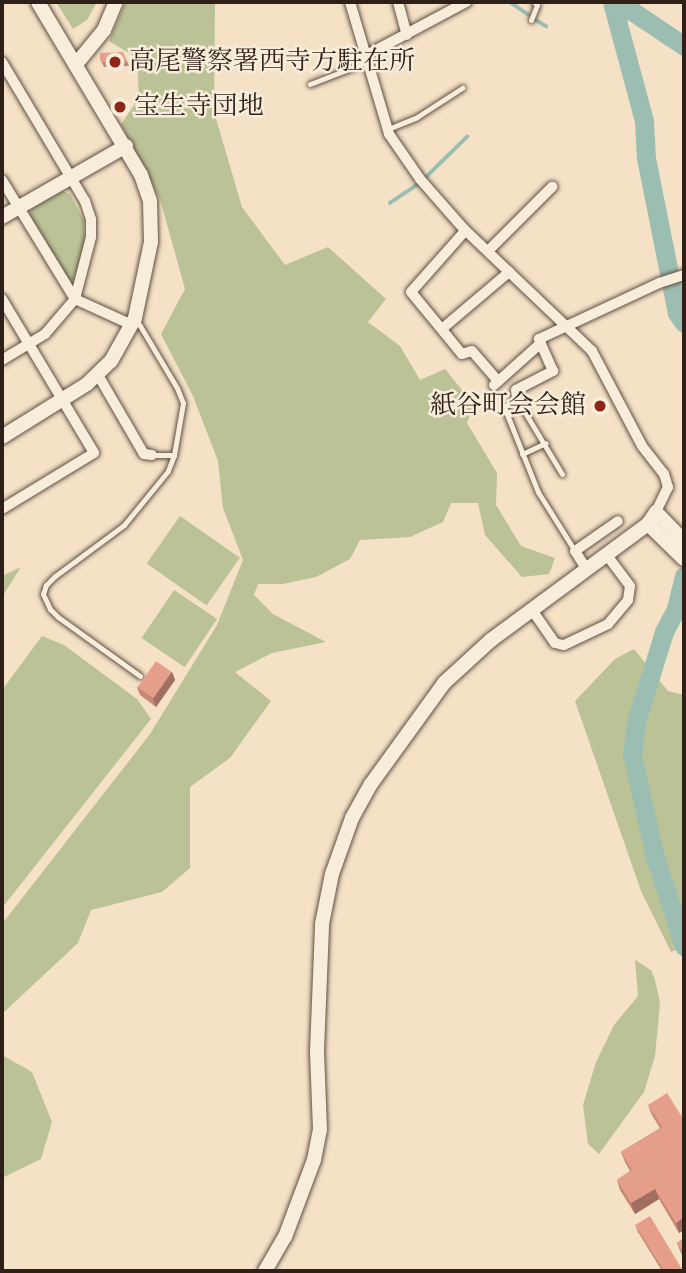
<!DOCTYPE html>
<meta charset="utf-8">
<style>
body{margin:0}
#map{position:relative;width:686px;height:1273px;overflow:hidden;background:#f4e1c6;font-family:"IM FELL Double Pica","Noto Serif JP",serif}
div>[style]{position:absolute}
.green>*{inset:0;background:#bbc396;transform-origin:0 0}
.stream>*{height:3.5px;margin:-1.75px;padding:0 1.75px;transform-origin:1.75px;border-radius:1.75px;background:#9cbeb2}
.river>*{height:19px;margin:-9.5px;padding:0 9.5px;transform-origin:9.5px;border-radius:9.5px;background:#9cbeb2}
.roads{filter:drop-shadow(0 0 2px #605044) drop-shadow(0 0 2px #605044)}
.lane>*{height:5px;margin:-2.5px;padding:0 2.5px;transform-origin:2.5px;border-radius:2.5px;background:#f8ecda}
.street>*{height:10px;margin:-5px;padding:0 5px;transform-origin:5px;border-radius:5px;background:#f8ecda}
.secondary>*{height:14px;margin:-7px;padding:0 7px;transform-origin:7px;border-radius:7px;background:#f8ecda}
.wall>*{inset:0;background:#c58877}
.shaded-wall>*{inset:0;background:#a06f61}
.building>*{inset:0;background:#e59e8a;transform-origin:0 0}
.dots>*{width:19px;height:19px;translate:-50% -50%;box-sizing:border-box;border:4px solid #f8ecda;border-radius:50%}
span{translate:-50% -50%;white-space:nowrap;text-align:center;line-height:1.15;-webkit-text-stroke:5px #f8ecda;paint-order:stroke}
.poi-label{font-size:26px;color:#2f1f19}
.left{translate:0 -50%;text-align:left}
.right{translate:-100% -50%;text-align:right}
.frame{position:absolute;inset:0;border:4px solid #2f1f19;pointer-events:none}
</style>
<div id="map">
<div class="green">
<i style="clip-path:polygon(56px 2px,97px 2px,87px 20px,73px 29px)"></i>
<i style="clip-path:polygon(126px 2px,215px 2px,214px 112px,242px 207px,285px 265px,328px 247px,386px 299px,368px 322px,400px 346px,420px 380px,445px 369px,474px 405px,467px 423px,497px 473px,496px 505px,521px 546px,555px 558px,549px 574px,522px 577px,485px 535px,478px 503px,451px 503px,443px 522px,410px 537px,360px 540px,350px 559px,316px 577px,283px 584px,258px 584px,254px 595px,273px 614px,326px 642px,272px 653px,235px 672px,271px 701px,230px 758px,190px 787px,190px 868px,162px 892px,91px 910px,78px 943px,2px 1014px,2px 924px,150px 734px,217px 625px,243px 560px,223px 508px,218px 461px,193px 396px,161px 334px,185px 289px,160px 199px,121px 124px,139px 98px,137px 58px,109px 41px)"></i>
<i style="clip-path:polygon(62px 191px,70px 194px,84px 221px,84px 242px,75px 280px,68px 280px,30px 215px,32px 208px)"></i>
<i style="left:180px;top:516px;width:73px;height:58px;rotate:35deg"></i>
<i style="clip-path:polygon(21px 567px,2px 597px,2px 576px)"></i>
<i style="left:174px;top:590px;width:52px;height:58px;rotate:34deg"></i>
<i style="clip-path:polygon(42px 636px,64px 645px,137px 699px,151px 719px,2px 908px,2px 690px)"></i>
<i style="clip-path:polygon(634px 649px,668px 691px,684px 695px,684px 946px,671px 952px,641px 891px,575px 701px,615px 659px)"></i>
<i style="clip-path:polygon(635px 960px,651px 970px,655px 980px,660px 1003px,655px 1056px,644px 1092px,599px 1154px,588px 1144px,583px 1105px,596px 1062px,614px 1025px,638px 996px)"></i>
<i style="clip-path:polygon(2px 1055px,32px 1072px,52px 1122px,41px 1159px,2px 1178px)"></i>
</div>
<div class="stream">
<i style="left:510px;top:2px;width:22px;rotate:34deg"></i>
<i style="left:536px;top:20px;width:12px;rotate:31deg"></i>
<i style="left:425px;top:178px;width:59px;rotate:-44.3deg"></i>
<i style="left:390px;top:203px;width:36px;rotate:-34deg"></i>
</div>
<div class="river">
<i style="left:612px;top:2px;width:123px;rotate:74.9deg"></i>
<i style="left:644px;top:121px;width:37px;rotate:87deg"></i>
<i style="left:646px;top:158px;width:158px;rotate:78.7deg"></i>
<i style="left:677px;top:313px;width:12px;rotate:55deg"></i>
<i style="left:626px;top:2px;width:11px;rotate:56deg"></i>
<i style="left:632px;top:11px;width:63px;rotate:33.9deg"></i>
<i style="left:684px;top:576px;width:36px;rotate:104deg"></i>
<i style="left:675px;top:611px;width:24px;rotate:118deg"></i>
<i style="left:664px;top:632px;width:94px;rotate:107.3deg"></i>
<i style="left:636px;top:722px;width:33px;rotate:97deg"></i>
<i style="left:632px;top:755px;width:105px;rotate:77.3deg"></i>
<i style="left:655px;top:857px;width:94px;rotate:72deg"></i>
</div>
<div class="roads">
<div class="lane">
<i style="left:531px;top:20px;width:16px;rotate:-68deg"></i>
<i style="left:537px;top:5px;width:4px;rotate:-135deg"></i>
<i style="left:310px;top:84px;width:61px;rotate:-21.1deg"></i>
<i style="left:388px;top:129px;width:31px;rotate:-22deg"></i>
<i style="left:417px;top:117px;width:54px;rotate:-32.8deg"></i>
<i style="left:136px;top:319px;width:80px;rotate:59.3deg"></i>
<i style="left:177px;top:388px;width:16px;rotate:68deg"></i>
<i style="left:183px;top:403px;width:53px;rotate:99.8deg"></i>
<i style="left:174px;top:455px;width:17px;rotate:111deg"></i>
<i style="left:168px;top:471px;width:70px;rotate:129.2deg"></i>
<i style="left:124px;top:525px;width:86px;rotate:143.5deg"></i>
<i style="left:55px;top:576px;width:13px;rotate:135deg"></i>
<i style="left:46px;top:585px;width:9px;rotate:108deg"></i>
<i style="left:43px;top:594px;width:17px;rotate:65deg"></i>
<i style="left:50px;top:609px;width:11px;rotate:45deg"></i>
<i style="left:58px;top:617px;width:101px;rotate:35.7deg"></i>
<i style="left:522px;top:454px;width:26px;rotate:-25deg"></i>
<i style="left:153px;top:455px;width:21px"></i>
<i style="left:562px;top:474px;width:87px;rotate:-121deg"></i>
<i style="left:517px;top:399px;width:15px;rotate:148deg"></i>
<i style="left:504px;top:407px;width:92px;rotate:68.2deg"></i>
<i style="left:538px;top:492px;width:70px;rotate:57.9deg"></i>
</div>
<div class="street">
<i style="left:350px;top:2px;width:138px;rotate:73.5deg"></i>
<i style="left:389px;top:134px;width:55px;rotate:55.4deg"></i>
<i style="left:420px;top:179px;width:67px;rotate:48.7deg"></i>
<i style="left:464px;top:229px;width:177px;rotate:43.6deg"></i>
<i style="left:592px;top:351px;width:107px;rotate:62.2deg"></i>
<i style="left:642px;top:446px;width:36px;rotate:52deg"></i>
<i style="left:664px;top:474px;width:14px;rotate:73deg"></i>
<i style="left:668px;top:487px;width:28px;rotate:116deg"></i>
<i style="left:398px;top:2px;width:34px;rotate:75deg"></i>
<i style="left:365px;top:56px;width:115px;rotate:-28.1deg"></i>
<i style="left:2px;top:62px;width:162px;rotate:59.2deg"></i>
<i style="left:85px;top:201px;width:19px;rotate:72deg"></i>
<i style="left:91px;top:219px;width:18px;rotate:90deg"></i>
<i style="left:91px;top:237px;width:64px;rotate:104.5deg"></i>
<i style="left:75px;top:299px;width:46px;rotate:130.6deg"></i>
<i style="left:45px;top:334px;width:50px;rotate:148.8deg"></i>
<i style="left:2px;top:180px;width:140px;rotate:58.5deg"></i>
<i style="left:75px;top:299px;width:63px;rotate:24.5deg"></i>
<i style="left:465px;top:231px;width:81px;rotate:131.5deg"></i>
<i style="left:411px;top:292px;width:80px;rotate:50.6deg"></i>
<i style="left:462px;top:354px;width:10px;rotate:-17deg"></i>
<i style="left:472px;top:351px;width:40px;rotate:49deg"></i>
<i style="left:488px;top:251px;width:91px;rotate:-45deg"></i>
<i style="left:2px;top:299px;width:179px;rotate:59.1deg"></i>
<i style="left:94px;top:453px;width:108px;rotate:148.7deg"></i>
<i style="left:443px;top:328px;width:87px;rotate:-40.3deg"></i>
<i style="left:98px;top:375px;width:91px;rotate:59.8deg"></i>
<i style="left:144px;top:454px;width:8px;rotate:7deg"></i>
<i style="left:494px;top:385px;width:63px;rotate:-41.8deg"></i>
<i style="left:517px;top:399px;width:9px;rotate:-96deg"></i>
<i style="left:516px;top:390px;width:42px;rotate:-27.2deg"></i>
<i style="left:553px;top:371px;width:35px;rotate:-114deg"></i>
<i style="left:539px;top:339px;width:132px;rotate:-25deg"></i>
<i style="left:659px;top:283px;width:26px;rotate:-18deg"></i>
<i style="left:587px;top:570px;width:22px;rotate:-122deg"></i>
<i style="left:575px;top:551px;width:52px;rotate:-34.9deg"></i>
<i style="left:532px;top:610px;width:40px;rotate:55.1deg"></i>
<i style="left:555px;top:643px;width:9px;rotate:13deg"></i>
<i style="left:564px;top:645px;width:49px;rotate:-25.5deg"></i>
<i style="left:608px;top:624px;width:31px;rotate:-50deg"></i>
<i style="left:628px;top:600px;width:14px;rotate:-82deg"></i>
<i style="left:630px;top:586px;width:39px;rotate:-127deg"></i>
</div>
<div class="secondary">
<i style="left:77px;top:63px;width:43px;rotate:-50.7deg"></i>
<i style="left:104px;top:30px;width:30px;rotate:-67deg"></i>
<i style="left:2px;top:217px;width:143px;rotate:-29.8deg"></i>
<i style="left:2px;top:437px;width:100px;rotate:-31.9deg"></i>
<i style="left:87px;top:384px;width:33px;rotate:-44deg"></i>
<i style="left:111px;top:361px;width:49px;rotate:-60.8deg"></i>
<i style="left:135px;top:318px;width:78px;rotate:-78.1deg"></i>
<i style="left:151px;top:242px;width:41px;rotate:-91.4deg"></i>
<i style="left:150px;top:201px;width:28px;rotate:-109deg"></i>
<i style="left:141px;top:175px;width:201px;rotate:-120.8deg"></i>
<i style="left:648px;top:524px;width:50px;rotate:44.2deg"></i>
<i style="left:265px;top:1271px;width:39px;rotate:-60deg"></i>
<i style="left:285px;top:1237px;width:82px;rotate:-69.4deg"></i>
<i style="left:314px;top:1160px;width:31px;rotate:-79deg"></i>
<i style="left:320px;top:1130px;width:79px;rotate:-92.2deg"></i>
<i style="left:317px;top:1051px;width:127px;rotate:-87.7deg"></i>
<i style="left:322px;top:924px;width:51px;rotate:-78.7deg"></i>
<i style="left:332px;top:874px;width:59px;rotate:-70.3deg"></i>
<i style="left:352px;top:818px;width:39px;rotate:-61deg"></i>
<i style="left:371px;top:784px;width:125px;rotate:-54.1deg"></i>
<i style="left:444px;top:683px;width:64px;rotate:-42.5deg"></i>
<i style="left:491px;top:640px;width:195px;rotate:-36.5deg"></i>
<i style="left:648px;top:524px;width:14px;rotate:-56deg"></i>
<i style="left:656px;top:512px;width:40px;rotate:46deg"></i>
</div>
</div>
<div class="wall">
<i style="clip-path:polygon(100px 59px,127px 61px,129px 66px,104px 67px)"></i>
<i style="clip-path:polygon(172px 672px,175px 680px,156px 707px,140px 695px,137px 687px)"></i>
<i style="clip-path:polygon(648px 1105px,682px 1117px,684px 1115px,684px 1230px,679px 1233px,659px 1199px,635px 1214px,620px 1190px,617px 1180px,630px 1171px,625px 1162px,621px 1152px,660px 1128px,652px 1115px)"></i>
<i style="clip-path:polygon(635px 1225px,683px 1271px,662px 1271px,638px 1232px)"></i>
<i style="clip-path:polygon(684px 1238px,684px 1259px,681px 1253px,677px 1243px)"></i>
</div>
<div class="shaded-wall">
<i style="clip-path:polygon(172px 672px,175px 680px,156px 707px,153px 699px)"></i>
<i style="clip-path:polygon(655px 1189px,659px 1199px,635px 1214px,631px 1203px)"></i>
<i style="clip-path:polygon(684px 1217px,684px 1230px,679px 1233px,676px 1223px)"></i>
</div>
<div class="building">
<i style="clip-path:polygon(123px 52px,127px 61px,102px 62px,100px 59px,100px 53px)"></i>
<i style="left:156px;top:661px;width:19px;height:32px;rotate:35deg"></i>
<i style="clip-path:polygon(667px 1093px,682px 1117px,684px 1115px,684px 1217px,676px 1223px,655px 1189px,631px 1203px,617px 1180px,632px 1170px,621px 1152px,662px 1127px,648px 1105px)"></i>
<i style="clip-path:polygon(650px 1216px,683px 1271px,664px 1271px,635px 1225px)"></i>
<i style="clip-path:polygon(684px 1238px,684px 1254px,677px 1243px)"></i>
</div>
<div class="dots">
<i style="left:115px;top:62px;background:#8f2418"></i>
<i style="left:120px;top:107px;background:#8f2418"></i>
<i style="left:600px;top:406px;background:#8f2418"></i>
</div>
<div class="poi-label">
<span class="left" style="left:129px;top:62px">高尾警察署西寺方駐在所</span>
<span class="left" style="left:134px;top:107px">宝生寺団地</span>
<span class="right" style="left:586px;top:406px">紙谷町会会館</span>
</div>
<div class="frame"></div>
</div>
